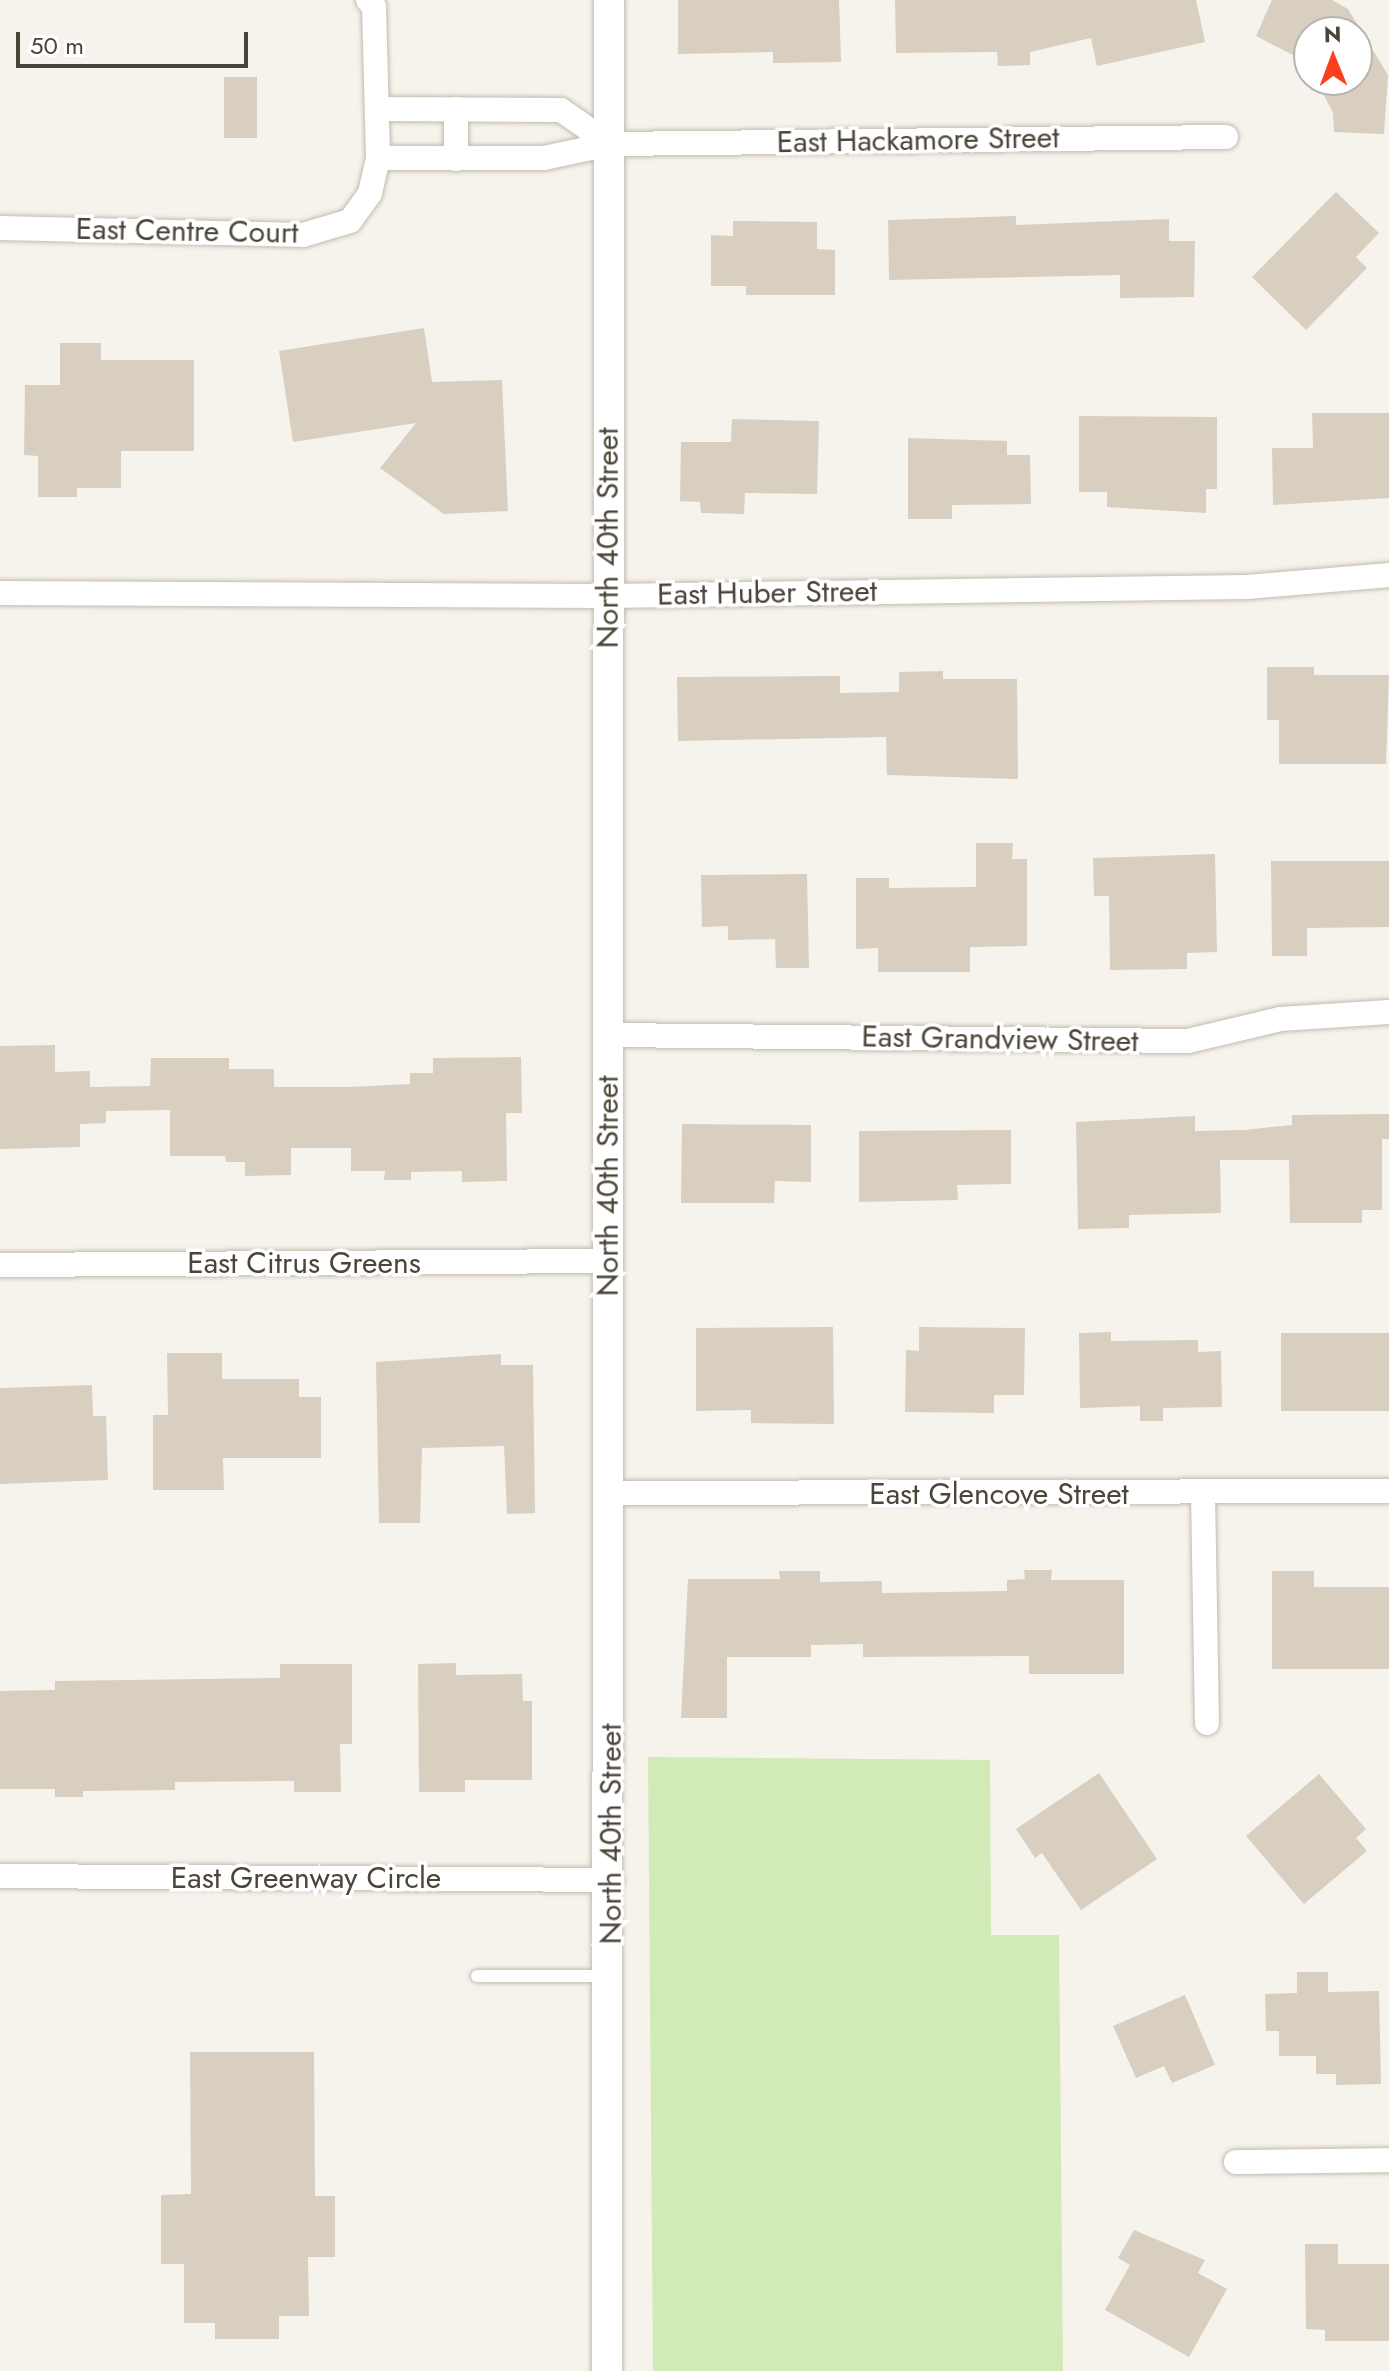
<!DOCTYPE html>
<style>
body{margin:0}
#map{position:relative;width:1389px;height:2371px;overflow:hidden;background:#f6f3ec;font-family:Jost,sans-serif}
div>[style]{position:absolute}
.green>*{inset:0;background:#d2eab5}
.building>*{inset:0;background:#d8cfc1;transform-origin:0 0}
.roads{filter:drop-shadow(0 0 2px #c2bbae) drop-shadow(0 0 2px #c2bbae)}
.service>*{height:12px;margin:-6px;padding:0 6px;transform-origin:6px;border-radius:6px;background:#fff}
.minor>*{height:24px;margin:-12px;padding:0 12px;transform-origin:12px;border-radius:12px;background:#fff}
.tertiary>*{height:30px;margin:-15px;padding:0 15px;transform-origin:15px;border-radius:15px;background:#fff}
span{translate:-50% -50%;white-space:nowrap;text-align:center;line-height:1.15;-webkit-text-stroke:7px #fff;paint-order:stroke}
.street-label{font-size:30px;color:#4b4439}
.north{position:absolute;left:1293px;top:16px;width:80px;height:80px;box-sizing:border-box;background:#fff;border:2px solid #b7b4b0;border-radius:50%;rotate:359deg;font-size:22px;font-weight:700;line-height:32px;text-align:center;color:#4b4439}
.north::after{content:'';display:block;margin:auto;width:28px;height:36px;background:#fc3f1d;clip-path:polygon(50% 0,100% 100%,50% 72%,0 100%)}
.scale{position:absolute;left:16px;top:32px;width:232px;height:36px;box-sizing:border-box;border:4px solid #4b4439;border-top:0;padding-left:10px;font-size:24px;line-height:28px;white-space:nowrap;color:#4b4439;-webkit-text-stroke:6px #fff;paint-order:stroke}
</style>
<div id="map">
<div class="green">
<i style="clip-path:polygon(648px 1757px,990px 1760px,991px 1935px,1059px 1935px,1063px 2371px,653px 2371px)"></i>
</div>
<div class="building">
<i style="clip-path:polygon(678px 0,839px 0,841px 62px,773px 63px,773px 52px,678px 54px)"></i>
<i style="clip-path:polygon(895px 0,1196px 0,1205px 42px,1097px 66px,1091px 38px,1030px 52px,1030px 65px,998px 66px,997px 52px,896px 53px)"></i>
<i style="clip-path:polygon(1272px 0,1332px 0,1348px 9px,1388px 75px,1384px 134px,1334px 132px,1333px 113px,1316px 80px,1357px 80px,1357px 32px,1309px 32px,1309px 63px,1256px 36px)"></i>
<i style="left:224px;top:77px;width:33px;height:61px"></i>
<i style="clip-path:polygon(1336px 192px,1379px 233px,1356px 257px,1367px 268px,1306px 330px,1252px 277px)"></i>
<i style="clip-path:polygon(1016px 216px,1016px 225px,1169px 219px,1169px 241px,1195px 241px,1194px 297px,1120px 298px,1120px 275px,889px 280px,888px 220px)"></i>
<i style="clip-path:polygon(733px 221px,817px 222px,817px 249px,835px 250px,835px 295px,746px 295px,746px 286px,711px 286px,711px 235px,733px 236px)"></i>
<i style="clip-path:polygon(424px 328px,432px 382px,502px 380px,508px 511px,444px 514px,380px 468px,416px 423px,293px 442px,279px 351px)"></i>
<i style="clip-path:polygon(60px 343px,101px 343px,101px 360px,194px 360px,194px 451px,121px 451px,121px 488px,77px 488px,77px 497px,38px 497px,38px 456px,24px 455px,25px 385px,60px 385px)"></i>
<i style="clip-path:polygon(1312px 413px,1389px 413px,1389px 498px,1273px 505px,1272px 448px,1313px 448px)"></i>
<i style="clip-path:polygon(1079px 416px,1217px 417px,1217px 489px,1206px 489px,1206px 513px,1107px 507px,1107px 492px,1079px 492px)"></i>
<i style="clip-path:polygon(732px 419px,819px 421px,817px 494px,745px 493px,744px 514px,701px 513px,700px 502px,680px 501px,681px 442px,731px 442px)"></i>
<i style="clip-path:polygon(908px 438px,1007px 441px,1007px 455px,1030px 455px,1031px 504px,952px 505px,952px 519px,908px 519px)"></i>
<i style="clip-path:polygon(1267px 667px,1314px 667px,1314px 675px,1389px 675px,1386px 764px,1279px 764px,1279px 720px,1267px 720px)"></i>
<i style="clip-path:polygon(943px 671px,943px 679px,1017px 679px,1018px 779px,887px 775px,886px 737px,678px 741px,677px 677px,840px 676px,840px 693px,899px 692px,899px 672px)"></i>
<i style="clip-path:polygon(976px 843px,1013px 843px,1012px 859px,1027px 859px,1027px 946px,970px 947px,970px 972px,878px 972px,878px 948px,856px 949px,856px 878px,889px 878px,889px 888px,976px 887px)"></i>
<i style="clip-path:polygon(1215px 854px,1217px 952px,1187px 953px,1187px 969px,1110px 970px,1109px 896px,1094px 896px,1093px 858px)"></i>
<i style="clip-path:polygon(1271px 861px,1389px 861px,1389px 927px,1307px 928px,1307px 956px,1272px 956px)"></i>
<i style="clip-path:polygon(807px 874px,809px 968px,776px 968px,775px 939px,728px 940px,728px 926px,702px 927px,701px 875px)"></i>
<i style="clip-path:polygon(55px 1045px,55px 1072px,90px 1071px,90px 1087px,150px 1086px,151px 1058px,229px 1058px,229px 1069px,274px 1069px,274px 1087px,350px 1087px,410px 1084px,410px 1073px,433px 1073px,433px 1058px,521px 1057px,522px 1113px,506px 1113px,507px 1181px,462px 1182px,462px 1171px,411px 1172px,411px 1180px,384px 1180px,385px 1171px,351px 1171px,351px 1148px,291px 1148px,291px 1175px,245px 1176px,245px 1162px,226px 1162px,225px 1156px,170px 1156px,170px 1110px,106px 1111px,106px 1123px,80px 1124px,80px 1147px,0 1149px,0 1046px)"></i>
<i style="clip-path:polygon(1389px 1114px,1389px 1139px,1382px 1139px,1382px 1210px,1362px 1210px,1362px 1223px,1290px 1223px,1289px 1160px,1220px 1160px,1221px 1213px,1129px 1215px,1129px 1228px,1078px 1229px,1076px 1122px,1195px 1116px,1195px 1131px,1244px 1130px,1292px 1125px,1292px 1115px)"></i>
<i style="clip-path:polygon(682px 1124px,811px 1125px,811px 1182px,775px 1181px,774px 1203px,681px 1203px)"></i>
<i style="clip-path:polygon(1011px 1130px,1011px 1184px,957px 1185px,958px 1200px,859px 1202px,859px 1131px)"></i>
<i style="clip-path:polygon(833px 1327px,834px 1424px,751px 1423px,751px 1410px,696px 1411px,696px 1328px)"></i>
<i style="clip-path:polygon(919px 1327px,1025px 1328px,1024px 1395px,994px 1395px,994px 1413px,905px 1412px,906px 1350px,919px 1351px)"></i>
<i style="clip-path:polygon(1111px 1332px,1111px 1341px,1198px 1340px,1198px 1352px,1221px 1351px,1222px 1407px,1163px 1408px,1163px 1421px,1140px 1421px,1140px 1406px,1080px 1408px,1079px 1333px)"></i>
<i style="left:1281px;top:1333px;width:108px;height:78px"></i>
<i style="clip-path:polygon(167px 1353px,222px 1353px,222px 1379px,299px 1379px,299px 1397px,321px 1397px,321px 1458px,223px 1458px,224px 1490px,153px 1490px,153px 1415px,168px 1415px)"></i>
<i style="clip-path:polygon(501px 1354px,501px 1365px,533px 1365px,535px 1513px,507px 1514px,504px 1446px,422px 1448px,420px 1523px,379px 1523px,376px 1362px)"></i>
<i style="clip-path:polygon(92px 1385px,93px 1416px,106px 1416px,108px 1480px,0 1484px,0 1388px)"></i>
<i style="clip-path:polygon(1024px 1570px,1052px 1570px,1051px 1580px,1124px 1580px,1124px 1674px,1029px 1674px,1029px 1656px,863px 1657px,863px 1644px,811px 1645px,811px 1657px,727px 1657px,727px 1718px,681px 1718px,688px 1579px,780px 1579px,779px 1571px,820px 1571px,820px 1582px,882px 1581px,882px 1593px,1007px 1591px,1007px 1580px,1025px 1579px)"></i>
<i style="clip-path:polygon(1272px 1571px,1314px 1571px,1314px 1587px,1389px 1587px,1389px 1669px,1272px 1669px)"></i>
<i style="clip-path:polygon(456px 1663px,456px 1675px,522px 1674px,523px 1701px,532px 1701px,532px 1780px,465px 1780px,465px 1792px,419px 1792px,418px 1664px)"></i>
<i style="clip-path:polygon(280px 1664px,352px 1664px,352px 1744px,340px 1744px,341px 1792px,294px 1792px,294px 1781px,175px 1782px,175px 1790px,83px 1791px,83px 1797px,55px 1797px,55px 1789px,0 1789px,0 1691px,55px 1690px,55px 1681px,280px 1678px)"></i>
<i style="clip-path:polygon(1099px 1773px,1157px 1859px,1081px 1910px,1042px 1853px,1035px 1858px,1016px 1829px)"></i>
<i style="clip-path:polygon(1319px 1774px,1366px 1829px,1356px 1838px,1367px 1851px,1304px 1904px,1246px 1836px)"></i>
<i style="clip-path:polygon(1297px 1972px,1328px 1972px,1328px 1992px,1379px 1991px,1381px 2084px,1336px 2085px,1336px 2074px,1316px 2074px,1316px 2056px,1279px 2056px,1279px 2031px,1266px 2031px,1265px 1994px,1297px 1993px)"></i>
<i style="clip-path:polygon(1185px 1995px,1215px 2065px,1172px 2083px,1164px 2066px,1136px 2078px,1113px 2026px)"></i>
<i style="clip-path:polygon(190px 2052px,314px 2052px,315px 2196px,335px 2196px,335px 2257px,308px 2257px,309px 2316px,279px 2316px,279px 2339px,215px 2339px,215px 2323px,184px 2323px,184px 2264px,161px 2264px,161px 2195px,191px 2194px)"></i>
<i style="clip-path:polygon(1134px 2230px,1205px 2260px,1198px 2273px,1227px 2289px,1189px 2357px,1105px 2310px,1130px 2265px,1118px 2258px)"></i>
<i style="clip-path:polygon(1305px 2244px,1338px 2244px,1338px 2264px,1389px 2264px,1389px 2341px,1325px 2341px,1325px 2330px,1306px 2329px)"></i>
</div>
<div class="roads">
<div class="service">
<i style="left:477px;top:1976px;width:129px"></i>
</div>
<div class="minor">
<i style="left:380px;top:109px;width:181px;rotate:0.3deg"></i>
<i style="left:561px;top:110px;width:60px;rotate:34.8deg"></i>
<i style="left:456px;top:109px;width:50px;rotate:90deg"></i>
<i style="left:378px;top:158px;width:166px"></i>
<i style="left:544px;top:158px;width:67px;rotate:-12deg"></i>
<i style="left:610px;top:144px;width:616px;rotate:-0.65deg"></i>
<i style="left:0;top:228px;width:303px;rotate:1.3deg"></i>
<i style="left:303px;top:235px;width:49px;rotate:-16.6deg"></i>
<i style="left:350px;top:221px;width:34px;rotate:-54deg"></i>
<i style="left:370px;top:193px;width:36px;rotate:-77deg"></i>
<i style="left:378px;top:158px;width:151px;rotate:-91.5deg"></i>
<i style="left:374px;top:7px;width:9px;rotate:-131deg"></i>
<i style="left:0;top:593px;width:607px;rotate:0.28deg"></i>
<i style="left:607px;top:596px;width:640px;rotate:-0.81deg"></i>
<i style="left:1247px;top:587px;width:143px;rotate:-4.8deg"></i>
<i style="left:607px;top:1035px;width:581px;rotate:0.59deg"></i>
<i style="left:1188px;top:1041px;width:95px;rotate:-13.4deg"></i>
<i style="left:1280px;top:1019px;width:109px;rotate:-3.7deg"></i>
<i style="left:0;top:1265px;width:607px;rotate:-0.38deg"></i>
<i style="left:609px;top:1493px;width:780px;rotate:-0.15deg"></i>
<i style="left:1203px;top:1494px;width:229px;rotate:89deg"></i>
<i style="left:0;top:1876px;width:612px;rotate:0.37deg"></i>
<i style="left:1236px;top:2162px;width:153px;rotate:-0.7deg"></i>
</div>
<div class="tertiary">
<i style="left:607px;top:2371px;width:2371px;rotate:-89.95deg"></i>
</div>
</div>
<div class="street-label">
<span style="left:918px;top:140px;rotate:-1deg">East Hackamore Street</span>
<span style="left:187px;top:231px;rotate:1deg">East Centre Court</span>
<span style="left:608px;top:538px;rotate:-90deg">North 40th Street</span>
<span style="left:767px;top:593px;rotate:-1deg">East Huber Street</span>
<span style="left:1000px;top:1039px;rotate:1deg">East Grandview Street</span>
<span style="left:608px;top:1186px;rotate:-90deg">North 40th Street</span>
<span style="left:304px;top:1263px">East Citrus Greens</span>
<span style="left:999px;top:1494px">East Glencove Street</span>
<span style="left:611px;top:1834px;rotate:-90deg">North 40th Street</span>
<span style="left:306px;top:1878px">East Greenway Circle</span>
</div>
<div class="north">N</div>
<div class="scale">50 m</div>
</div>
